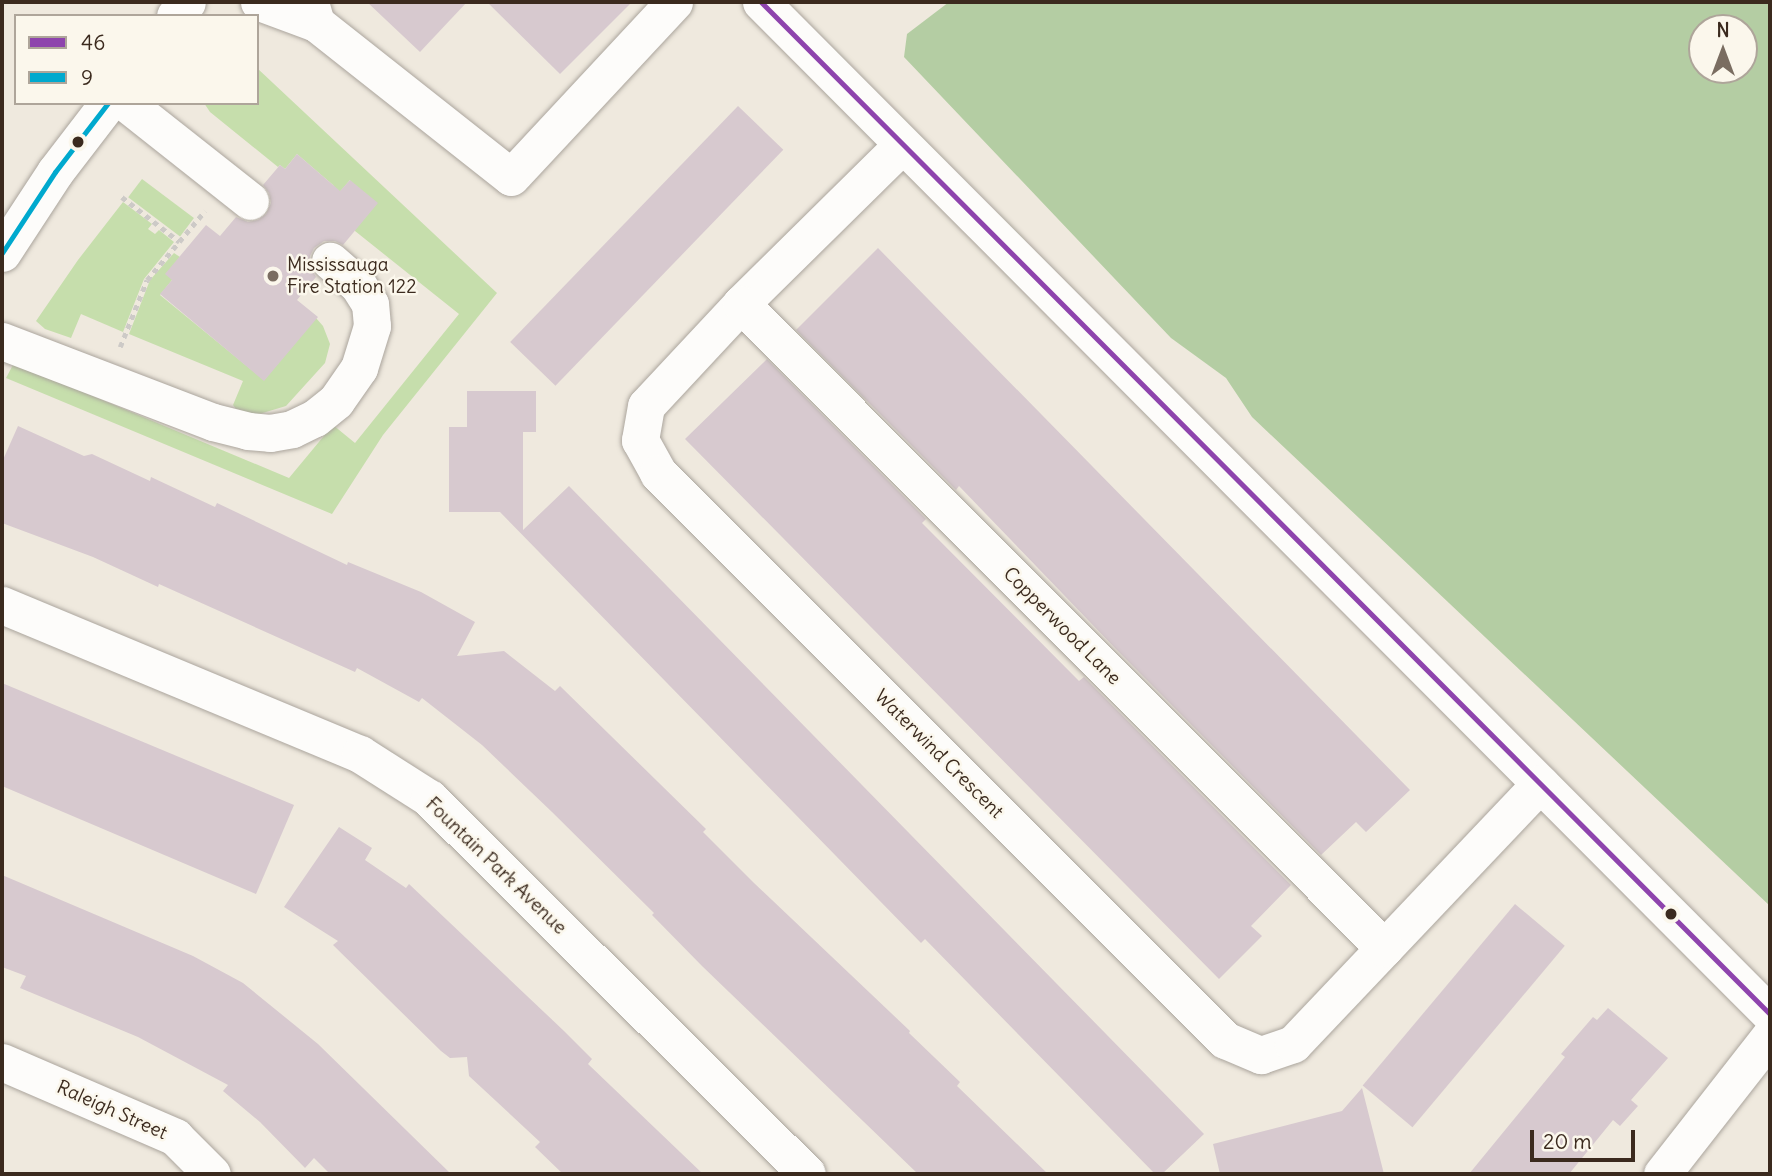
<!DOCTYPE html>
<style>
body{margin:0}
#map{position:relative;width:1772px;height:1176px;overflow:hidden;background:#efe9de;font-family:Delius,sans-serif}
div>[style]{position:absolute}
.green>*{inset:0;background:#c6deac;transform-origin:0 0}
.forest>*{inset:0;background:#b4cda3}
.building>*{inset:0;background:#d7c9cf;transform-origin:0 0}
.path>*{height:4.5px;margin-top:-2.25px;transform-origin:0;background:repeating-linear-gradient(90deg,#cdcac7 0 5px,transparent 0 10px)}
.roads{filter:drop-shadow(0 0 2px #aba59d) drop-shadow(0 0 2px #aba59d)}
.minor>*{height:37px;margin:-18.5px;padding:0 18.5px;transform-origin:18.5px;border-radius:18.5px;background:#fdfcfa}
.bus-1>*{height:5px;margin:-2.5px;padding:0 2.5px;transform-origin:2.5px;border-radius:2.5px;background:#8e44ad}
.bus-2>*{height:5px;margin:-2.5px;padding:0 2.5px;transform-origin:2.5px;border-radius:2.5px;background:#00a9ce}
.dots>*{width:19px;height:19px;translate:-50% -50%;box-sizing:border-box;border:4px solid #fbf7ec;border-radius:50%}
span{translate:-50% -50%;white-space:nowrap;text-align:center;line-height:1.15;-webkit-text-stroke:5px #fbf7ec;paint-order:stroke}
.poi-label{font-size:19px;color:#3b2a1e}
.left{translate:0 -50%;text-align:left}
.street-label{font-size:19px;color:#3b2a1e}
.frame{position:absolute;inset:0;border:4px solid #3b2a1e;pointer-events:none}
.legend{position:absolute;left:14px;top:14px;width:245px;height:91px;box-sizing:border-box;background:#fbf7ec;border:2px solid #aea59a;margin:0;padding:9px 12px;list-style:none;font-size:21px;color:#3b2a1e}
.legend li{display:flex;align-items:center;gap:14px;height:35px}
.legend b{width:35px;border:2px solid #aea59a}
.north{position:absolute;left:1688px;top:14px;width:70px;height:70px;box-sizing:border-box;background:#fbf7ec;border:2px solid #aea59a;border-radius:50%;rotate:0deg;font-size:19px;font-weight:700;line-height:28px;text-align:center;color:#3b2a1e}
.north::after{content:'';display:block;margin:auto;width:24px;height:32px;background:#7a6d61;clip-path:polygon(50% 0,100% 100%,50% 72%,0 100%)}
.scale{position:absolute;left:1530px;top:1130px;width:105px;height:32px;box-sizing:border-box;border:4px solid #3b2a1e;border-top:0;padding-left:9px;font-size:21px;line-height:24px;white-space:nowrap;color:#3b2a1e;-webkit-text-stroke:5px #fbf7ec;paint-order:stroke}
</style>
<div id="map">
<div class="green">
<i style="clip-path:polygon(257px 68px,497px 293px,383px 435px,332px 514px,6px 378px,14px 363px,289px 478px,333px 425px,355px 443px,459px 314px,355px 231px,350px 180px,338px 194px,333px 185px,297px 154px,285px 169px,280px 165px,278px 167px,210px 112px,204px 103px,257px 103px)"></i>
<i style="left:142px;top:179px;width:65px;height:23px;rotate:37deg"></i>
<i style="clip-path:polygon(123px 202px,152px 224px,148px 229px,155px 234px,159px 230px,174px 242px,144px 279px,123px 332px,81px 314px,71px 338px,45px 329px,36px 321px,78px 260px)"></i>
<i style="clip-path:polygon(174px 253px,180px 257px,172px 280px,160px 295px,264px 380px,316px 318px,323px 326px,330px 344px,325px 363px,286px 406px,256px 415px,236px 409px,233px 405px,243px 381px,129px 334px,150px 280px)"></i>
</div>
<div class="forest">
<i style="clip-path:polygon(evenodd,949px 2px,1770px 2px,1770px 906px,1252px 417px,1226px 378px,1171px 338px,904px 57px,907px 34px,949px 2px,1702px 28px,1744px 28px,1744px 70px,1702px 70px,1702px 28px)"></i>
</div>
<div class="building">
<i style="clip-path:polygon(367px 2px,467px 2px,420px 52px)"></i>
<i style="clip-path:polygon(487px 2px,632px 2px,560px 74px)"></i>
<i style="left:738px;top:106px;width:63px;height:328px;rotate:44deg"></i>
<i style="clip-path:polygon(297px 154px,340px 191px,350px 180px,378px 203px,343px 245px,335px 241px,324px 241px,314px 248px,310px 256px,310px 267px,316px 277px,297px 300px,318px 317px,264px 381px,160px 294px,172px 280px,165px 274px,206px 225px,220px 236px,236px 217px,248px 222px,258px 220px,266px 214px,271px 203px,269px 193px,263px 185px,280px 165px,285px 169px)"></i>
<i style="clip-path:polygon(878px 248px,1410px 790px,1366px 832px,1356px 822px,1321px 855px,1114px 647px,959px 486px,956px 490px,796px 330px)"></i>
<i style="clip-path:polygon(767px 359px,926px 519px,922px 523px,1079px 681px,1084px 677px,1291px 885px,1251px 926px,1262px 936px,1219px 979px,685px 439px)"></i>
<i style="clip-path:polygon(467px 391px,536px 391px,536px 432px,523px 432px,523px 530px,569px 486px,1204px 1134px,1162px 1174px,1155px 1174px,925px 939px,921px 943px,500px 512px,449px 512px,449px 427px,467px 427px)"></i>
<i style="clip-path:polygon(18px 426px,84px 456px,92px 454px,150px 481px,151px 477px,215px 507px,217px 503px,347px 565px,348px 562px,421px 592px,475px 622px,457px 656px,504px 651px,555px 691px,560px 686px,706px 829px,703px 832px,754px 883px,910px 1031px,909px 1033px,960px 1082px,957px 1086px,1048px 1174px,918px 1174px,702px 966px,652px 915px,654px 913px,552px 812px,482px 745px,422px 698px,419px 702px,357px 668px,355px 672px,159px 584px,158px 587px,93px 557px,2px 523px,2px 462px)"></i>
<i style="clip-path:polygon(2px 683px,294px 805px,256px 894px,2px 786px)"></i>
<i style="clip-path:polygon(339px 827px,372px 848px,365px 860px,406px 888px,409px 884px,564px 1031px,592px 1059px,588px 1064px,703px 1174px,563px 1174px,535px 1147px,540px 1142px,469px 1076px,467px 1057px,450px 1058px,441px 1051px,333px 945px,338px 941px,284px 907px)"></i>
<i style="clip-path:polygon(2px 875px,193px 956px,243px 983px,318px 1044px,451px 1174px,330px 1174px,314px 1158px,305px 1168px,260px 1122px,223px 1091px,228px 1085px,138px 1037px,20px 988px,26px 976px,2px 967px)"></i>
<i style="left:1515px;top:904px;width:65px;height:237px;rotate:40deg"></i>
<i style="clip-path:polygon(1608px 1008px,1668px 1058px,1631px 1100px,1638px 1106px,1620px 1126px,1613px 1120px,1569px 1174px,1469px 1174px,1565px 1057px,1561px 1054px,1593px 1017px,1597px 1020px)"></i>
<i style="clip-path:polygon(1362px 1088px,1384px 1174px,1220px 1174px,1213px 1144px,1342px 1111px)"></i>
</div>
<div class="path">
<i style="left:122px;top:197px;width:73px;rotate:37.8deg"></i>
<i style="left:120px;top:347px;width:72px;rotate:-68.1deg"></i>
<i style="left:147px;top:280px;width:90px;rotate:-50deg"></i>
</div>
<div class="roads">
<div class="minor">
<i style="left:259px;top:2px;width:61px;rotate:20.2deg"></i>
<i style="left:316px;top:23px;width:22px;rotate:-106deg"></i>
<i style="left:761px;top:2px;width:1429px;rotate:45.09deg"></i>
<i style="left:175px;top:16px;width:18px;rotate:-49deg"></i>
<i style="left:316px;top:23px;width:248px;rotate:38.3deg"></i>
<i style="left:511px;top:177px;width:239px;rotate:-47deg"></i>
<i style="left:126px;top:103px;width:158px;rotate:38.3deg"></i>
<i style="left:902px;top:145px;width:226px;rotate:135.4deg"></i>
<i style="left:741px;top:304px;width:139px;rotate:133deg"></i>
<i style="left:646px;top:406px;width:35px;rotate:100deg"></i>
<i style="left:640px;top:440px;width:38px;rotate:61deg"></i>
<i style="left:658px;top:473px;width:802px;rotate:45deg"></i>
<i style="left:1225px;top:1040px;width:39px;rotate:23deg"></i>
<i style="left:1261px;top:1055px;width:34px;rotate:-19deg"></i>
<i style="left:1293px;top:1044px;width:359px;rotate:-46.5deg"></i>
<i style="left:2px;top:253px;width:97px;rotate:-56.8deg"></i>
<i style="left:55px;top:172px;width:87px;rotate:-52.5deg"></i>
<i style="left:741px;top:304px;width:910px;rotate:45.04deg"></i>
<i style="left:2px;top:341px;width:226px;rotate:21deg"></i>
<i style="left:213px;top:422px;width:36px;rotate:14deg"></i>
<i style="left:248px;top:431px;width:22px;rotate:5deg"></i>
<i style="left:270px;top:433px;width:22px;rotate:-10deg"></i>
<i style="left:292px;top:429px;width:25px;rotate:-26deg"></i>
<i style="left:315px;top:418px;width:27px;rotate:-39deg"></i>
<i style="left:336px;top:401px;width:40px;rotate:-55.1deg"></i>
<i style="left:359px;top:368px;width:44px;rotate:-72.8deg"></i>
<i style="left:372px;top:326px;width:22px;rotate:-95deg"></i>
<i style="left:370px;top:304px;width:22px;rotate:-122deg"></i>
<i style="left:358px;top:285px;width:37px;rotate:-139deg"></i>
<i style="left:2px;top:605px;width:388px;rotate:22.6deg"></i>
<i style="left:360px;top:754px;width:82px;rotate:32.5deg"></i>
<i style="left:429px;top:798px;width:533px;rotate:44.85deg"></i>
<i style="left:2px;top:1062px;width:189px;rotate:23.4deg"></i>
<i style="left:175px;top:1137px;width:52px;rotate:45deg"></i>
<i style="left:1662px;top:1174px;width:175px;rotate:-52deg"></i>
</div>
</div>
<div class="bus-1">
<i style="left:761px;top:2px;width:1429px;rotate:45.09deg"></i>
</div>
<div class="bus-2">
<i style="left:2px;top:253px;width:97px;rotate:-56.8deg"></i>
<i style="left:55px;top:172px;width:87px;rotate:-52.5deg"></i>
</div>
<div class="dots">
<i style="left:78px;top:142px;background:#3b2a1e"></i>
<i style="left:273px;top:276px;background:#7a6d61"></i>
<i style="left:1671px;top:914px;background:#3b2a1e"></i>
</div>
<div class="poi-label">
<span class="left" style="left:287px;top:276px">Mississauga<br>Fire Station 122</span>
</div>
<div class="street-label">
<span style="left:1062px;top:626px;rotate:45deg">Copperwood Lane</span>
<span style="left:939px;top:754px;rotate:45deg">Waterwind Crescent</span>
<span style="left:496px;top:866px;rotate:44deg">Fountain Park Avenue</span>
<span style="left:112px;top:1110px;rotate:24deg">Raleigh Street</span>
</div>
<div class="frame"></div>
<ul class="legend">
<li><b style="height:9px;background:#8e44ad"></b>46</li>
<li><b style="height:9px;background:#00a9ce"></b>9</li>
</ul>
<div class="north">N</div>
<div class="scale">20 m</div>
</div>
